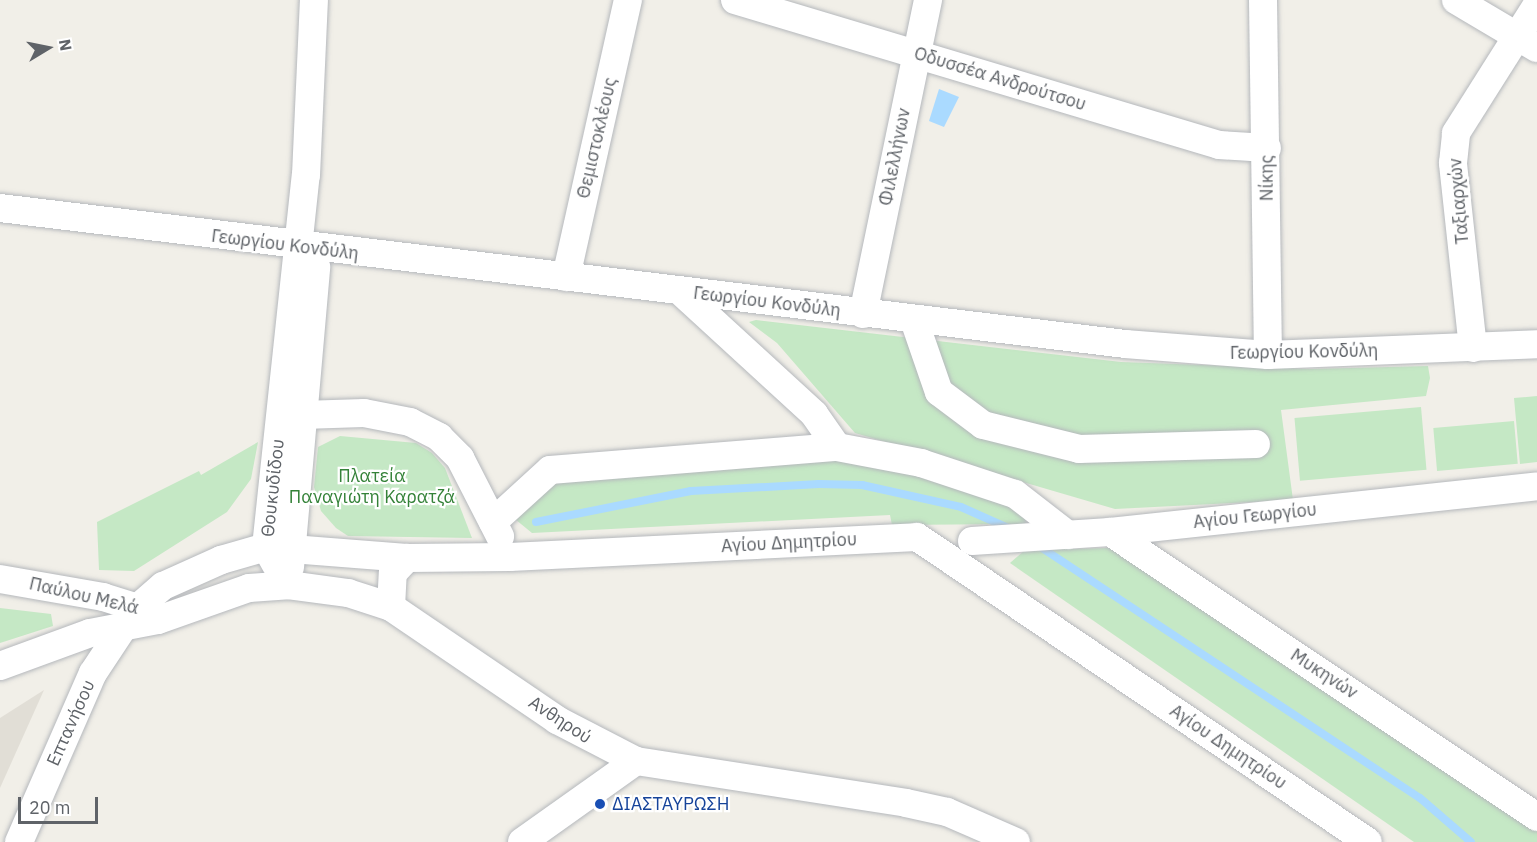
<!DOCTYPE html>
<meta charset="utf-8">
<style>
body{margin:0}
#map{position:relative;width:1537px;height:842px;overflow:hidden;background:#f1efe8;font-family:"IBM Plex Sans",sans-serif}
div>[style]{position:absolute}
.education>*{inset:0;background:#e1ded6}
.green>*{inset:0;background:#c5e8c5;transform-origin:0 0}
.water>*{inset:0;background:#aadaff}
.stream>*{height:8px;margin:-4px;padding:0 4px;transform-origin:4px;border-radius:4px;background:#aadaff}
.roads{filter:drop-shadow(0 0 2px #b5b8bc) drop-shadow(0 0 2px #b5b8bc)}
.minor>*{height:28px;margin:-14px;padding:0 14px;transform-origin:14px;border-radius:14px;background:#fff}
.dots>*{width:16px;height:16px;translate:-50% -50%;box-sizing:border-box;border:3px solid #fff;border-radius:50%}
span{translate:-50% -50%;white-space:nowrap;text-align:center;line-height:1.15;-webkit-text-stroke:4.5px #fff;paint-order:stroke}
.street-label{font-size:18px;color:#5f6368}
.park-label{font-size:18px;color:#348238}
.transit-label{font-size:18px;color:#164399}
.left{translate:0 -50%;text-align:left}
.north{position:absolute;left:18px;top:18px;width:60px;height:60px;-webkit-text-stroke:4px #fff;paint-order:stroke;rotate:80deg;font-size:16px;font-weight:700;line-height:24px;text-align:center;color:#5f6368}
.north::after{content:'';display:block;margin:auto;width:21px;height:27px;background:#5f6368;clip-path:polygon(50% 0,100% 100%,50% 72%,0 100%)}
.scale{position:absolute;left:18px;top:797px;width:80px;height:27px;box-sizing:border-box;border:3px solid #5f6368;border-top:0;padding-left:8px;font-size:18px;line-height:21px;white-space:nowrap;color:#5f6368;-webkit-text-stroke:4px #fff;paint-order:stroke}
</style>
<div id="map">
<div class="education">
<i style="clip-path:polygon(44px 690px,0 788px,0 718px)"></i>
</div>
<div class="green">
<i style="clip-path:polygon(756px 320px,1121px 362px,1311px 369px,1428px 366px,1430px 378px,1426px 396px,1281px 410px,1293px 500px,1115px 509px,855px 433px,777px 343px,749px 322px)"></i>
<i style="clip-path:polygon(1537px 396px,1537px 462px,1520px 464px,1514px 398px)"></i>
<i style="left:1421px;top:407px;width:63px;height:127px;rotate:85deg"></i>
<i style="left:1514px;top:421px;width:43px;height:81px;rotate:85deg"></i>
<i style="clip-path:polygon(340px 436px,416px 443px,432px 453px,445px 468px,472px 538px,348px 536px,336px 528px,321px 511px,314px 487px,318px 447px)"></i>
<i style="clip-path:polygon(258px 442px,251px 479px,227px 512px,134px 571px,99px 570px,97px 522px,199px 471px,201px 475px)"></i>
<i style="clip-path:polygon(807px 454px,897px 465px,1023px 507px,1026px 524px,892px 525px,890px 515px,532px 533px,510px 515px,552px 476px)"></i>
<i style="clip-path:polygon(1109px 548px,1537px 831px,1537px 842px,1414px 842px,1010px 563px,1025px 550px)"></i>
<i style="clip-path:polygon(0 608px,51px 614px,53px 626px,0 643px)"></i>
</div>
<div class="water">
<i style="clip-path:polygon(939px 89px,959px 97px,944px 127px,929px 121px)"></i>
</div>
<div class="stream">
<i style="left:536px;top:522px;width:158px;rotate:-11.3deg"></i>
<i style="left:691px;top:491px;width:128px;rotate:-3.1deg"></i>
<i style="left:819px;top:484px;width:43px;rotate:1.3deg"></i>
<i style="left:862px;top:485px;width:101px;rotate:12.5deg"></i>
<i style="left:961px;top:507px;width:57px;rotate:23.9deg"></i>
<i style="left:1039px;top:546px;width:457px;rotate:33.5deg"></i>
<i style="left:1420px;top:798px;width:67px;rotate:40.8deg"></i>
</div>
<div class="roads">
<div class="minor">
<i style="left:735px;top:0;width:505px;rotate:16.68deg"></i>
<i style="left:1219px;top:145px;width:48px;rotate:3.6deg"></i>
<i style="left:1263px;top:0;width:355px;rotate:89.2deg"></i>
<i style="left:1456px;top:0;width:94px;rotate:30.7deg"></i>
<i style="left:0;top:208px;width:1133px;rotate:6.89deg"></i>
<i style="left:1125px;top:344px;width:143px;rotate:4.4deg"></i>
<i style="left:1268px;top:355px;width:269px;rotate:-2.3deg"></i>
<i style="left:566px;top:277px;width:284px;rotate:-77.4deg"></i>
<i style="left:680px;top:291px;width:182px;rotate:42.5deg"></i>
<i style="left:814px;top:414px;width:40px;rotate:55.1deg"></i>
<i style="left:863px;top:314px;width:321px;rotate:-78.3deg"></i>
<i style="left:914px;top:320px;width:76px;rotate:70.9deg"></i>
<i style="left:939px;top:392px;width:55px;rotate:36.9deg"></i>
<i style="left:983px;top:425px;width:99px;rotate:14deg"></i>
<i style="left:1079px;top:449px;width:177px;rotate:-1.6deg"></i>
<i style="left:1473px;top:348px;width:186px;rotate:-96.2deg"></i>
<i style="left:1453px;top:163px;width:30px;rotate:-84deg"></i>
<i style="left:1456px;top:133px;width:151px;rotate:-57.7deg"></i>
<i style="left:302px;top:415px;width:62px;rotate:-1.8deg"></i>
<i style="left:364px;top:413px;width:47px;rotate:11.1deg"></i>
<i style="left:410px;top:422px;width:33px;rotate:27deg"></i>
<i style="left:439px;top:437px;width:30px;rotate:45deg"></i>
<i style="left:460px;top:458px;width:88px;rotate:62.9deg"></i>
<i style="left:493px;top:522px;width:77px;rotate:-42.4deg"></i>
<i style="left:550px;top:470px;width:288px;rotate:-4.6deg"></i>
<i style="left:837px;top:447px;width:86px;rotate:10.8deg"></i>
<i style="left:921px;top:463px;width:99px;rotate:18.3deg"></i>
<i style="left:1015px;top:494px;width:67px;rotate:37.7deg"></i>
<i style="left:1110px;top:532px;width:513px;rotate:33.72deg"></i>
<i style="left:972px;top:541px;width:138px;rotate:-3.7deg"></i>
<i style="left:1110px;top:532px;width:429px;rotate:-6.1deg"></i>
<i style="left:276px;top:565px;width:21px;rotate:-119deg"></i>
<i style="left:266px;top:547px;width:374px;rotate:-83.9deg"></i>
<i style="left:306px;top:175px;width:175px;rotate:-87.4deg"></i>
<i style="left:290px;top:567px;width:301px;rotate:-85deg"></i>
<i style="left:316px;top:267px;width:16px;rotate:-117deg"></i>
<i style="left:309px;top:253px;width:14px;rotate:-159deg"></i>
<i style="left:0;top:579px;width:105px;rotate:9.9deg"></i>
<i style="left:103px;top:597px;width:53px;rotate:17.4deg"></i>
<i style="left:391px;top:607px;width:34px;rotate:-87deg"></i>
<i style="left:393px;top:573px;width:21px;rotate:-47deg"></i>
<i style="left:0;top:666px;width:96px;rotate:-20.1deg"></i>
<i style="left:90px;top:633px;width:69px;rotate:-10.8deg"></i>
<i style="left:158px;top:620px;width:96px;rotate:-19.4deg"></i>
<i style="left:249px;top:588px;width:39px;rotate:-4deg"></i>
<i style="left:288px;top:585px;width:61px;rotate:7.6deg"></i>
<i style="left:348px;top:593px;width:45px;rotate:18deg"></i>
<i style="left:391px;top:607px;width:201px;rotate:34.2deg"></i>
<i style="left:557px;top:720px;width:89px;rotate:27.4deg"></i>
<i style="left:636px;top:761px;width:273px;rotate:8.8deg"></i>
<i style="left:906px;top:803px;width:42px;rotate:12.4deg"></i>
<i style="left:947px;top:812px;width:75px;rotate:23.5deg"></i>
<i style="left:19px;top:842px;width:184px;rotate:-66.4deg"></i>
<i style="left:93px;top:673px;width:74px;rotate:-56.5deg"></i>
<i style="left:134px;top:611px;width:38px;rotate:-41deg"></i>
<i style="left:163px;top:586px;width:64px;rotate:-24.1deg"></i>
<i style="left:221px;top:560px;width:47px;rotate:-16.1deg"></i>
<i style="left:266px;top:547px;width:141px;rotate:4.5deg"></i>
<i style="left:407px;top:558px;width:103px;rotate:-0.6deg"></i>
<i style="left:510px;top:557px;width:407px;rotate:-2.8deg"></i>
<i style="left:917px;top:537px;width:544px;rotate:34.07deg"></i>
<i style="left:522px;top:842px;width:140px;rotate:-35.4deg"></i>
</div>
</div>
<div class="dots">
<i style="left:600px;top:804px;background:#1a4fb4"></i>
</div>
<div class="street-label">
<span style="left:1000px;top:79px;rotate:17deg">Οδυσσέα Ανδρούτσου</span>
<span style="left:597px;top:138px;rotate:-77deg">Θεμιστοκλέους</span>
<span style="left:895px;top:157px;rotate:-79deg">Φιλελλήνων</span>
<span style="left:1267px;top:178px;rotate:-90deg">Νίκης</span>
<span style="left:1459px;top:201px;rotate:-95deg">Ταξιαρχών</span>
<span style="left:285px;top:245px;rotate:7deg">Γεωργίου Κονδύλη</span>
<span style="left:767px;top:302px;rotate:7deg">Γεωργίου Κονδύλη</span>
<span style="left:1304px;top:352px;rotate:-1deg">Γεωργίου Κονδύλη</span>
<span style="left:273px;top:488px;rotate:-84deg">Θουκυδίδου</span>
<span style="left:1255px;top:516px;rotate:-6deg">Αγίου Γεωργίου</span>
<span style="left:789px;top:543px;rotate:-3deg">Αγίου Δημητρίου</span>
<span style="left:84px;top:596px;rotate:13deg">Παύλου Μελά</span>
<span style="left:1324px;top:674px;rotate:33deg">Μυκηνών</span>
<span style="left:560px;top:720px;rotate:33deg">Ανθηρού</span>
<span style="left:71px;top:723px;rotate:-66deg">Επτανήσου</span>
<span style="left:1228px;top:747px;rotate:34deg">Αγίου Δημητρίου</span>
</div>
<div class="park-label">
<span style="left:372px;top:487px">Πλατεία<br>Παναγιώτη Καρατζά</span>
</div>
<div class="transit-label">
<span class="left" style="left:612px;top:804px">ΔΙΑΣΤΑΥΡΩΣΗ</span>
</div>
<div class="north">N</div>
<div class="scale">20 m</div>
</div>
